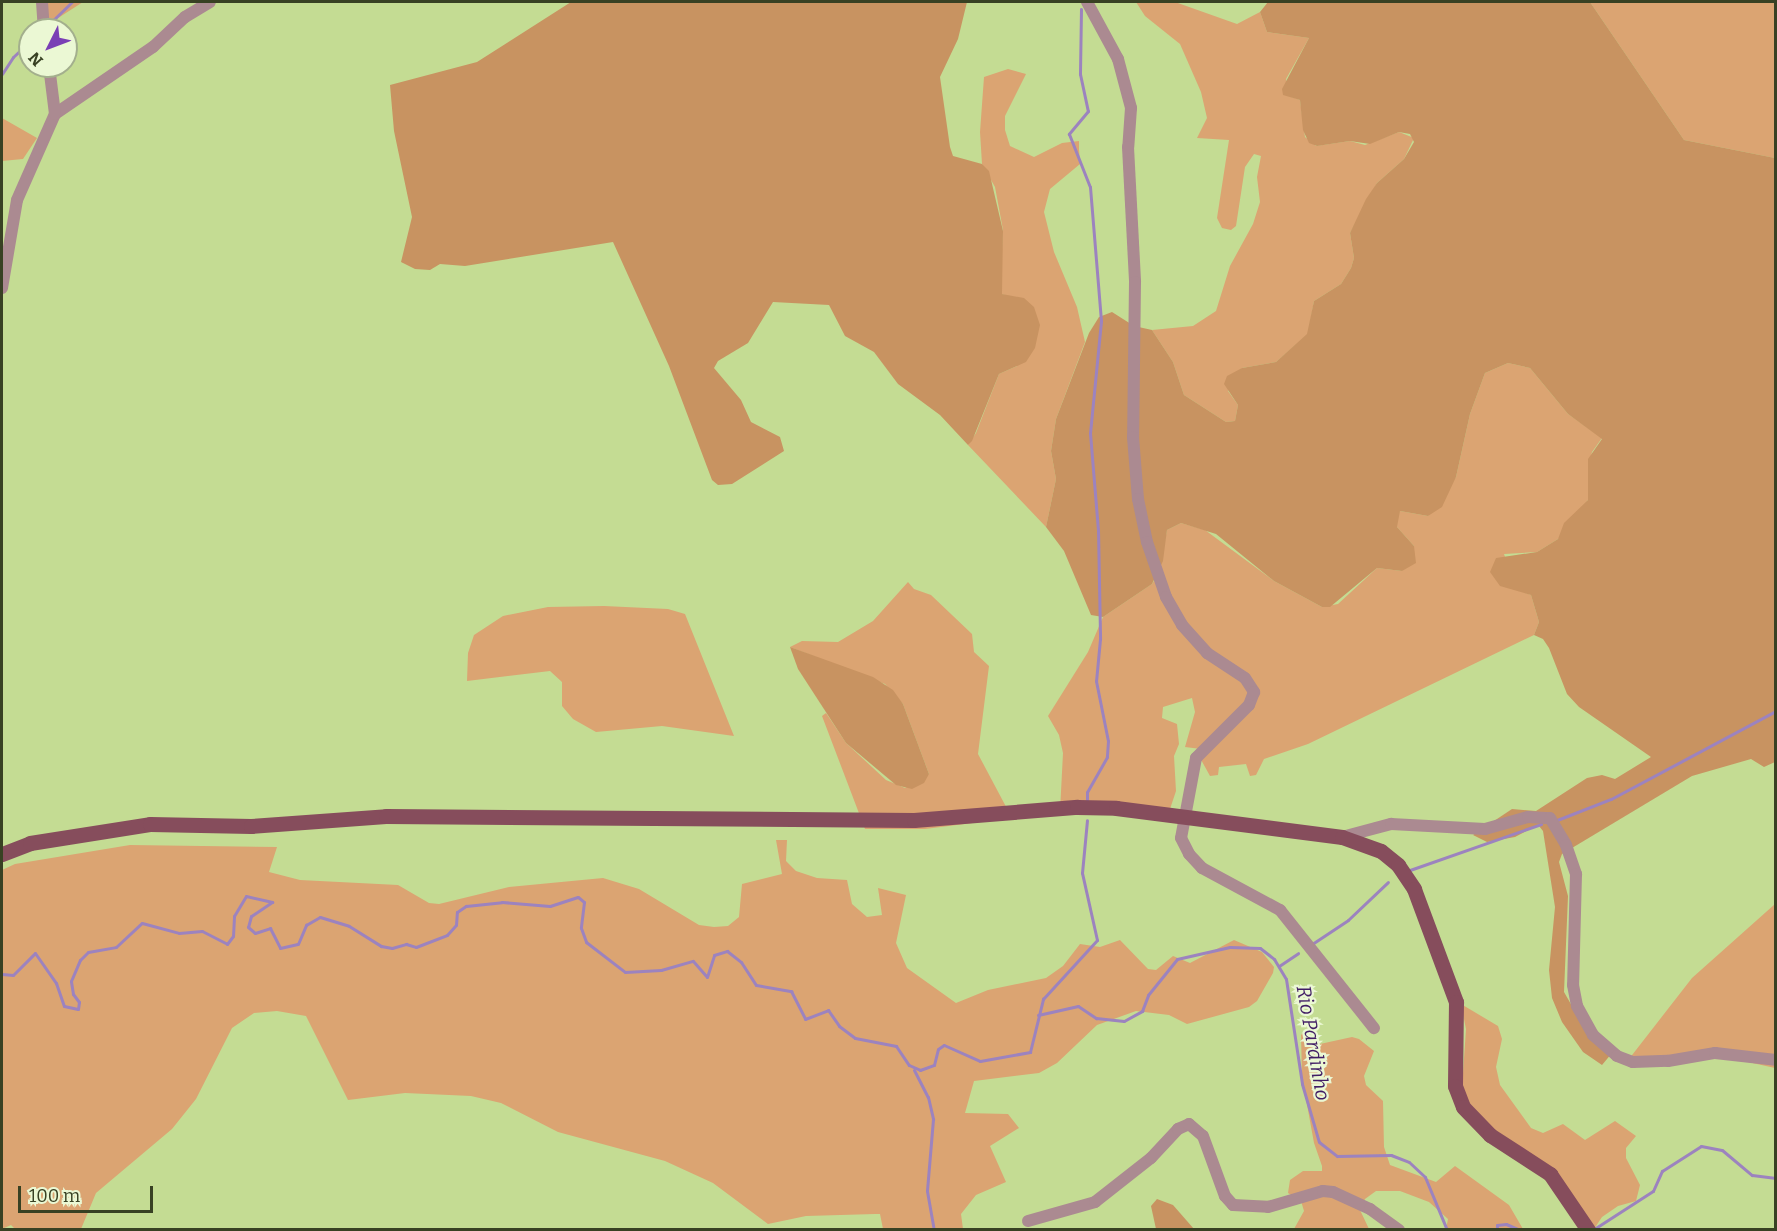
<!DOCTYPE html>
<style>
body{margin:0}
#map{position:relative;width:1777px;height:1231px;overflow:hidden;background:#c4dc93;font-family:Bitter,serif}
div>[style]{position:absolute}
.green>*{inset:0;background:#dba472}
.forest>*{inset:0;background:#c89361}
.stream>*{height:3px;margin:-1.5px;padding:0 1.5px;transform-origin:1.5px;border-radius:1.5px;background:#9c83bf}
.minor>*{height:12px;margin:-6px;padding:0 6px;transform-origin:6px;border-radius:6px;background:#ab8a91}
.major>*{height:15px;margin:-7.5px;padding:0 7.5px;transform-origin:7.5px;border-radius:7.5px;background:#864d5c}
span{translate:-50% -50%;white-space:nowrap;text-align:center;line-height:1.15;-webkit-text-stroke:4.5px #ebf8d4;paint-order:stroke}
.water-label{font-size:20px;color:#411d65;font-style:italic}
.frame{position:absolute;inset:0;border:3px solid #384123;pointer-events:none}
.north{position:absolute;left:18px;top:18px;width:60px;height:60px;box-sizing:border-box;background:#ebf8d4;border:2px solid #a3af8d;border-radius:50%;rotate:228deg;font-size:16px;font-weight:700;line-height:24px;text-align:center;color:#384123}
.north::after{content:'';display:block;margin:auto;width:21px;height:27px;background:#7a3fb5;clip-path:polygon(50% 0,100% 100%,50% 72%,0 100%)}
.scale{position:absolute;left:18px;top:1186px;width:135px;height:27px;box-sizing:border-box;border:3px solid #384123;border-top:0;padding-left:8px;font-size:18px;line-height:21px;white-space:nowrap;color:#384123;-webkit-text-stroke:4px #ebf8d4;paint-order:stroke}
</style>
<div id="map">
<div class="green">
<i style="clip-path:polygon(39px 2px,83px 2px,41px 29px)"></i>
<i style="clip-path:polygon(1136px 2px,1175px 2px,1237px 24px,1260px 12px,1267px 32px,1309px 38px,1286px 79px,1289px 96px,1300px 100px,1305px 137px,1316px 146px,1350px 141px,1365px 145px,1399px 132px,1414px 138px,1404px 159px,1377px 183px,1350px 233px,1354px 258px,1351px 268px,1341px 284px,1314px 301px,1308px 334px,1276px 362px,1242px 368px,1228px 391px,1238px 405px,1235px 421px,1226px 422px,1184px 395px,1173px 362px,1152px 330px,1193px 326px,1216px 311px,1230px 266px,1253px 224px,1260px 202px,1257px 177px,1261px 156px,1254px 154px,1245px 167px,1236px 226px,1231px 230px,1222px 228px,1217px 218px,1229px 140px,1197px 138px,1207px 118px,1201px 92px,1180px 44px,1145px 16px)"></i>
<i style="clip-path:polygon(1590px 2px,1775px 2px,1775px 158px,1684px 140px)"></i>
<i style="clip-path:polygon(1008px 69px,1026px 74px,1005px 116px,1005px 130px,1010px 146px,1034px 157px,1062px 143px,1079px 141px,1079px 149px,1080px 164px,1050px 189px,1044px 212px,1054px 252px,1077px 307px,1085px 342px,1056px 419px,1051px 451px,1056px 479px,1046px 527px,968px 445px,976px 433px,999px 374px,1017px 366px,1013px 298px,1002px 294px,1000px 286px,1003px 230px,995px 187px,982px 164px,980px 132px,984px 77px)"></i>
<i style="clip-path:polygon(2px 118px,37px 138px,23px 159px,2px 161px)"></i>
<i style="clip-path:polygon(1508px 363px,1530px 368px,1568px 414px,1602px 438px,1592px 452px,1588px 468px,1591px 484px,1588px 500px,1558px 539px,1537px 552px,1504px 554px,1516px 589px,1531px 595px,1539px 622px,1534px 635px,1308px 744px,1264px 759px,1256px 775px,1250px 776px,1246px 764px,1219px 767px,1218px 775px,1210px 776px,1199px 756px,1201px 749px,1185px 747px,1195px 712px,1192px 698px,1163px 707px,1162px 718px,1177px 724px,1179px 744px,1174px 756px,1176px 791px,1167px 818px,1060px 811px,1063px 753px,1059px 735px,1048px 716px,1088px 652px,1103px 617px,1152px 584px,1159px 573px,1167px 530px,1181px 523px,1205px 530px,1274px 581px,1322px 607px,1338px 604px,1377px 568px,1402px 571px,1414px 546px,1397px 527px,1396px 518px,1400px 511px,1428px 516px,1456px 477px,1470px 414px,1485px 373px)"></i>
<i style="clip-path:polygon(908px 582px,914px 589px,931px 595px,972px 634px,974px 652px,989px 666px,978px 754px,1012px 818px,925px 829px,865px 829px,822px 716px,826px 713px,846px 743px,886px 780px,905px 788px,929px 774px,903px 704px,885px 684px,790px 647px,802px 641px,838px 642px,873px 621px)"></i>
<i style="clip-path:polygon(604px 606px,668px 609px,685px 614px,734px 736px,662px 726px,596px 732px,573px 719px,562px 706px,562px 682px,550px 671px,467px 681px,468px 653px,474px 635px,503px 616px,548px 607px)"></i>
<i style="clip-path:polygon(776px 840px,787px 840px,786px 861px,796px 871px,817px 878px,847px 880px,852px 904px,867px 917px,882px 915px,878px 888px,906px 895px,896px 943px,907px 968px,956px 1003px,988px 990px,1046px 978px,1063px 966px,1080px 944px,1100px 947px,1120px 940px,1148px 969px,1156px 970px,1173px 956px,1190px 963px,1234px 940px,1262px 952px,1274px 967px,1273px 973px,1257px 1001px,1249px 1007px,1187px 1024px,1169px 1015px,1136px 1011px,1097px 1025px,1057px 1063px,1039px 1073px,974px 1081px,965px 1113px,1008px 1114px,1019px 1128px,990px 1146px,1006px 1182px,976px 1195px,961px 1214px,963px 1229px,883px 1229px,880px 1214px,875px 1214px,806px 1216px,768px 1224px,713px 1183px,665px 1161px,558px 1132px,501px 1103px,471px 1096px,405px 1093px,348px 1100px,306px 1016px,277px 1011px,254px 1013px,232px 1028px,196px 1099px,172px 1129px,96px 1193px,81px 1229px,15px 1229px,11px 1225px,2px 1229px,2px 870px,15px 864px,130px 845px,277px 847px,269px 872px,300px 880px,398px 885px,429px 903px,439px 904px,509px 887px,603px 878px,639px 889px,699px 925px,714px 927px,728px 926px,739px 917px,742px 884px,782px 874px)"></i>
<i style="clip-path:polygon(1775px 904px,1775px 1068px,1730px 1058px,1629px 1059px,1692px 978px)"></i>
<i style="clip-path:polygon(1461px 1004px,1498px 1026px,1502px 1039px,1496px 1067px,1500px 1085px,1531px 1128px,1543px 1133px,1563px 1124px,1585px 1140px,1615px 1121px,1636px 1136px,1626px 1148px,1626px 1158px,1640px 1185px,1636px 1201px,1618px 1206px,1602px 1217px,1594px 1229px,1563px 1191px,1479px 1127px,1462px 1088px,1466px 1029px)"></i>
<i style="clip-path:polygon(1304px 1032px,1320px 1044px,1352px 1037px,1359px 1039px,1374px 1051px,1364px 1076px,1366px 1085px,1383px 1101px,1384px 1147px,1390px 1165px,1436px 1182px,1455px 1166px,1509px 1205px,1523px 1229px,1446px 1229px,1448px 1219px,1429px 1202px,1400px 1191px,1376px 1191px,1365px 1199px,1360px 1210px,1369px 1229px,1294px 1229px,1304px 1211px,1301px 1201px,1288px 1193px,1290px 1180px,1303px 1171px,1322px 1171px,1322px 1166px,1314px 1143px,1302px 1077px,1301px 1035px)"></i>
</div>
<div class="forest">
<i style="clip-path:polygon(571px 2px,967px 2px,958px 39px,940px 77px,950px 147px,953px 156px,982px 164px,989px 171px,1003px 231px,1002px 294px,1024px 298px,1034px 307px,1040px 325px,1035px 348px,1026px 362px,999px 374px,972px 441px,968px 445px,940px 415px,898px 384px,874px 352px,845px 336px,829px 305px,773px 302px,748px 343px,718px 361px,714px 368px,741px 400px,751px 422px,780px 437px,784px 451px,732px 484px,718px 485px,712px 480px,669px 366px,613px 242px,465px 266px,440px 264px,430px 270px,415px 269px,401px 262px,412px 217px,394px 131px,390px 85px,477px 62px)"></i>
<i style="clip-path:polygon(1268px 2px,1590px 2px,1684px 140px,1775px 158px,1775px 762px,1764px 767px,1751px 759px,1692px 776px,1562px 854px,1559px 862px,1568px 896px,1564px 992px,1588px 1034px,1612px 1053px,1602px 1065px,1583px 1052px,1562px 1022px,1552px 998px,1549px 970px,1555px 907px,1543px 831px,1539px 826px,1532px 828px,1515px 837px,1487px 842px,1473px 835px,1512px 809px,1536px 811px,1587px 778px,1602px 775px,1615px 779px,1651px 757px,1579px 707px,1567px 694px,1549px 648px,1543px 639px,1534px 635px,1539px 622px,1531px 595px,1500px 586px,1490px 572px,1496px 558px,1537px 552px,1558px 539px,1564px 523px,1588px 500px,1588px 459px,1602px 439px,1568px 414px,1530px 368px,1508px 363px,1485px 373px,1470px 414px,1456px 477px,1442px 507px,1428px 516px,1400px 511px,1397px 527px,1414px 546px,1416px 563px,1402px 571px,1377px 568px,1330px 607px,1322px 607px,1274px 581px,1216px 534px,1181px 523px,1167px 530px,1163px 561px,1152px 584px,1103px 617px,1091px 615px,1064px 551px,1046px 527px,1056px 479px,1051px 451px,1056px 419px,1089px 333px,1099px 317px,1112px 312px,1134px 326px,1152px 330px,1173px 362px,1184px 395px,1226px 422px,1235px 421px,1238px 405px,1224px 384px,1227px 376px,1242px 368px,1276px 362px,1307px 334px,1314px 301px,1341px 284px,1351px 268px,1354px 258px,1350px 233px,1366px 199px,1377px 183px,1404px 159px,1414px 142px,1410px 134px,1399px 132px,1370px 144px,1350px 141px,1317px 146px,1309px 143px,1303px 130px,1300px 100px,1283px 95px,1282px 89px,1309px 38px,1267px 32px,1260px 12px)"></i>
<i style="clip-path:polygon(790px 647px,873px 677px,893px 690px,903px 704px,929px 774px,924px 783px,912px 789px,896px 785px,846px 743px,798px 669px)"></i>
<i style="clip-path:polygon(1157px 1199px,1173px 1205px,1194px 1229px,1156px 1229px,1151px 1206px)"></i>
</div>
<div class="stream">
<i style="left:1081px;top:9px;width:65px;rotate:90.9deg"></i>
<i style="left:1080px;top:74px;width:38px;rotate:78deg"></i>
<i style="left:1088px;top:111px;width:30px;rotate:130deg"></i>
<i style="left:1069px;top:134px;width:57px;rotate:68.4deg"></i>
<i style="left:1090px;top:187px;width:134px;rotate:85.3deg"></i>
<i style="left:1101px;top:321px;width:113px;rotate:95.6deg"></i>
<i style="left:1090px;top:433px;width:97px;rotate:85.3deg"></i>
<i style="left:1098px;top:530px;width:109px;rotate:88.9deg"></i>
<i style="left:1100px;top:639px;width:42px;rotate:95.4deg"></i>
<i style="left:1096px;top:681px;width:61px;rotate:78.7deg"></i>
<i style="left:1108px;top:741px;width:16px;rotate:94deg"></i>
<i style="left:1107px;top:757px;width:40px;rotate:119.7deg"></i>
<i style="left:1087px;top:792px;width:11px;rotate:90deg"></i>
<i style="left:49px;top:24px;width:32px;rotate:-44deg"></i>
<i style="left:2px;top:74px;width:20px;rotate:-57deg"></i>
<i style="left:13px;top:57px;width:23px;rotate:-43deg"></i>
<i style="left:1557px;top:820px;width:58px;rotate:-21.3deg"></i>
<i style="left:1611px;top:799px;width:187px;rotate:-28.1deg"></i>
<i style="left:1407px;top:871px;width:142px;rotate:-19.3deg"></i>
<i style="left:1312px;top:944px;width:43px;rotate:-33.7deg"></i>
<i style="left:1348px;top:920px;width:55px;rotate:-43.5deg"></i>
<i style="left:1279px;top:966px;width:23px;rotate:-34deg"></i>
<i style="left:2px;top:974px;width:11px;rotate:5deg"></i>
<i style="left:13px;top:975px;width:31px;rotate:-45deg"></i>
<i style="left:35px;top:953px;width:37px;rotate:55deg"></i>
<i style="left:56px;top:983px;width:24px;rotate:71deg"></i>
<i style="left:64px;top:1006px;width:14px;rotate:12deg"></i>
<i style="left:78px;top:1009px;width:7px;rotate:-82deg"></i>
<i style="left:79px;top:1002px;width:10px;rotate:-127deg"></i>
<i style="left:73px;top:994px;width:13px;rotate:-99deg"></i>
<i style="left:71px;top:981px;width:23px;rotate:-67deg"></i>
<i style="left:80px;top:960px;width:11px;rotate:-45deg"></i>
<i style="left:88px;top:952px;width:28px;rotate:-10deg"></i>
<i style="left:116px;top:947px;width:35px;rotate:-43deg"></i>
<i style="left:142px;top:923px;width:38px;rotate:15deg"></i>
<i style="left:179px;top:933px;width:23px;rotate:-5deg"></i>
<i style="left:202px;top:931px;width:28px;rotate:27deg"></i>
<i style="left:227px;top:944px;width:10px;rotate:-53deg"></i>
<i style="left:233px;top:936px;width:20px;rotate:-87deg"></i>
<i style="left:234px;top:916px;width:23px;rotate:-59deg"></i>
<i style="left:246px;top:896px;width:27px;rotate:13deg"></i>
<i style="left:272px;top:902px;width:25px;rotate:146deg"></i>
<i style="left:251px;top:916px;width:11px;rotate:105deg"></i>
<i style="left:248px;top:927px;width:9px;rotate:41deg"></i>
<i style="left:255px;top:933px;width:16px;rotate:-18deg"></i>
<i style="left:270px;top:928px;width:22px;rotate:63deg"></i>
<i style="left:280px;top:948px;width:18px;rotate:-13deg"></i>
<i style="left:298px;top:944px;width:21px;rotate:-67deg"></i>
<i style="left:306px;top:925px;width:16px;rotate:-30deg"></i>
<i style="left:320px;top:917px;width:30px;rotate:17deg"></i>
<i style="left:349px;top:926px;width:38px;rotate:32deg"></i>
<i style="left:381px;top:946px;width:11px;rotate:10deg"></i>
<i style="left:392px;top:948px;width:15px;rotate:-16deg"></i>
<i style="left:406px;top:944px;width:10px;rotate:17deg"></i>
<i style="left:416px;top:947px;width:33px;rotate:-21deg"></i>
<i style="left:447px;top:935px;width:13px;rotate:-48deg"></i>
<i style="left:456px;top:925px;width:13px;rotate:-86deg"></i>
<i style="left:457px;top:912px;width:11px;rotate:-34deg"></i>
<i style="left:466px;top:906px;width:36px;rotate:-6deg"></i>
<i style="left:502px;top:902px;width:48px;rotate:4.8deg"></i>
<i style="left:550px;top:906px;width:29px;rotate:-18deg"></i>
<i style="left:578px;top:897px;width:8px;rotate:40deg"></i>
<i style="left:584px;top:902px;width:26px;rotate:97deg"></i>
<i style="left:581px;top:928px;width:15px;rotate:70deg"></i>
<i style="left:586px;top:942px;width:49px;rotate:37.6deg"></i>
<i style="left:625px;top:972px;width:36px;rotate:-3deg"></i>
<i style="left:661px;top:970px;width:33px;rotate:-16deg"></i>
<i style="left:693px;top:961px;width:21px;rotate:49deg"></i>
<i style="left:707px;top:977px;width:23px;rotate:-72deg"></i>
<i style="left:714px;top:955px;width:14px;rotate:-17deg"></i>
<i style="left:727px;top:951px;width:18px;rotate:38deg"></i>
<i style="left:741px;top:962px;width:27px;rotate:57deg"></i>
<i style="left:756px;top:985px;width:36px;rotate:10deg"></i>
<i style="left:791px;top:991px;width:31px;rotate:63deg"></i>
<i style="left:805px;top:1019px;width:25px;rotate:-21deg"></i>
<i style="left:828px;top:1010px;width:19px;rotate:55deg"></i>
<i style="left:839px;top:1026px;width:20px;rotate:37deg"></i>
<i style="left:855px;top:1038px;width:42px;rotate:11deg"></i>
<i style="left:896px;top:1046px;width:23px;rotate:56deg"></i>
<i style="left:909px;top:1065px;width:12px;rotate:24deg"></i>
<i style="left:920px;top:1070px;width:15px;rotate:-20deg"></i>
<i style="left:934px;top:1065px;width:16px;rotate:-76deg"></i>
<i style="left:938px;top:1049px;width:7px;rotate:-34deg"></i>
<i style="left:944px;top:1045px;width:39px;rotate:24deg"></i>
<i style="left:980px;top:1061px;width:51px;rotate:-10.2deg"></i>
<i style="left:1030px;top:1052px;width:55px;rotate:-76.2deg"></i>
<i style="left:1043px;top:999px;width:80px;rotate:-47.5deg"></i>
<i style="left:1097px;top:940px;width:69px;rotate:-102.6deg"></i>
<i style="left:1082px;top:873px;width:53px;rotate:-84.6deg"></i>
<i style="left:1038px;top:1015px;width:41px;rotate:-12.7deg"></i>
<i style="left:1078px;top:1006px;width:22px;rotate:34deg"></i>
<i style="left:1096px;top:1018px;width:28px;rotate:6deg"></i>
<i style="left:1124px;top:1021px;width:21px;rotate:-29deg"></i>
<i style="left:1142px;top:1011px;width:17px;rotate:-69deg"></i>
<i style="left:1148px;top:995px;width:46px;rotate:-51.1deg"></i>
<i style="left:1177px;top:959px;width:54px;rotate:-12.8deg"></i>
<i style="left:1230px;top:947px;width:30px;rotate:2deg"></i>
<i style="left:1260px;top:948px;width:18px;rotate:38deg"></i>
<i style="left:1274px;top:959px;width:23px;rotate:59deg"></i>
<i style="left:1286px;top:979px;width:106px;rotate:81.3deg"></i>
<i style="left:1302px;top:1084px;width:60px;rotate:73.7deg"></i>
<i style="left:1319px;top:1142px;width:23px;rotate:38deg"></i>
<i style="left:1337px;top:1156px;width:54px;rotate:-1.1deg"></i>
<i style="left:1391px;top:1155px;width:19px;rotate:21deg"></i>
<i style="left:1409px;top:1162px;width:22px;rotate:43deg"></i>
<i style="left:1425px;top:1177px;width:57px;rotate:67.5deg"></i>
<i style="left:914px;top:1070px;width:30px;rotate:63deg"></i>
<i style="left:928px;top:1097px;width:23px;rotate:77deg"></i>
<i style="left:933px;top:1119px;width:72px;rotate:94.8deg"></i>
<i style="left:927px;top:1191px;width:40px;rotate:80deg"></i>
<i style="left:1594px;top:1229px;width:70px;rotate:-32.8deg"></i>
<i style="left:1653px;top:1191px;width:22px;rotate:-66deg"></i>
<i style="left:1662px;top:1171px;width:46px;rotate:-32.7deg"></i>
<i style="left:1701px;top:1146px;width:21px;rotate:11deg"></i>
<i style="left:1722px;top:1150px;width:39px;rotate:40deg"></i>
<i style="left:1752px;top:1175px;width:24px;rotate:7deg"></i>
<i style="left:1497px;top:1230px;width:5px;rotate:-90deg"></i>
<i style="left:1497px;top:1225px;width:9px;rotate:-6deg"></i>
<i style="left:1506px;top:1224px;width:15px;rotate:23deg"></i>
</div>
<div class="minor">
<i style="left:42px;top:2px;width:28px;rotate:86deg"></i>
<i style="left:1087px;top:2px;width:65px;rotate:61.5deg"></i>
<i style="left:1118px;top:59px;width:51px;rotate:75.1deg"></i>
<i style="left:1131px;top:108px;width:39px;rotate:94deg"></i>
<i style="left:1128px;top:147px;width:135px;rotate:87deg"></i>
<i style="left:1135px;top:282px;width:155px;rotate:90.7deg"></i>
<i style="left:1133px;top:437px;width:62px;rotate:85.4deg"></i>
<i style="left:1138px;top:499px;width:44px;rotate:78.2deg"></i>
<i style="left:1147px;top:542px;width:58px;rotate:70.9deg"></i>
<i style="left:1166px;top:597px;width:32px;rotate:60deg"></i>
<i style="left:1182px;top:625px;width:38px;rotate:48deg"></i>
<i style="left:1207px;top:653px;width:45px;rotate:33.3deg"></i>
<i style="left:1245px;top:678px;width:17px;rotate:57deg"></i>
<i style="left:1254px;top:692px;width:14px;rotate:111deg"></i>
<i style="left:1249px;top:705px;width:75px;rotate:135deg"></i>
<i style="left:1196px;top:758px;width:81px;rotate:100.6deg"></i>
<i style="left:1181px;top:838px;width:18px;rotate:63deg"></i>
<i style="left:1189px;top:854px;width:19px;rotate:47deg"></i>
<i style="left:1202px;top:868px;width:89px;rotate:28.3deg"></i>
<i style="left:1280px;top:910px;width:151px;rotate:51.5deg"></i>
<i style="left:55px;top:114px;width:119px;rotate:-34.4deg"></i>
<i style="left:153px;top:47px;width:44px;rotate:-43.2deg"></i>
<i style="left:185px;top:17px;width:29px;rotate:-31deg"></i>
<i style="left:2px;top:288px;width:89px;rotate:-80.3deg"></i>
<i style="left:17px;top:200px;width:94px;rotate:-66.2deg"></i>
<i style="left:55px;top:114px;width:48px;rotate:-97.1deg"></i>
<i style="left:1342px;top:837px;width:51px;rotate:-14.9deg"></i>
<i style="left:1391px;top:824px;width:94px;rotate:3deg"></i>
<i style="left:1485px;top:829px;width:45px;rotate:-15.6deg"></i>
<i style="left:1528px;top:817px;width:22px;rotate:3deg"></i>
<i style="left:1550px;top:818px;width:31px;rotate:59deg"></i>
<i style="left:1566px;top:845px;width:31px;rotate:71deg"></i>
<i style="left:1576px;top:874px;width:111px;rotate:91.5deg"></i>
<i style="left:1573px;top:985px;width:21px;rotate:79deg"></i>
<i style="left:1577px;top:1006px;width:33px;rotate:61deg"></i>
<i style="left:1593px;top:1035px;width:32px;rotate:41deg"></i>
<i style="left:1617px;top:1056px;width:17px;rotate:21deg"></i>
<i style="left:1633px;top:1062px;width:35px;rotate:-2deg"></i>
<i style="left:1668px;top:1061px;width:48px;rotate:-9.7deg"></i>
<i style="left:1715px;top:1053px;width:61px;rotate:6.5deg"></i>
<i style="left:1028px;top:1221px;width:70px;rotate:-15.8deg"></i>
<i style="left:1095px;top:1202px;width:71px;rotate:-38.2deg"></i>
<i style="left:1151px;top:1158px;width:40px;rotate:-47deg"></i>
<i style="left:1178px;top:1129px;width:12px;rotate:-24deg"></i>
<i style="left:1189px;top:1124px;width:18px;rotate:41deg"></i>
<i style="left:1203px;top:1136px;width:64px;rotate:69.9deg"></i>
<i style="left:1225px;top:1196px;width:12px;rotate:48deg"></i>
<i style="left:1233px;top:1205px;width:35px;rotate:3deg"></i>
<i style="left:1268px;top:1207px;width:57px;rotate:-16.2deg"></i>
<i style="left:1323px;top:1191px;width:10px;rotate:6deg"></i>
<i style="left:1333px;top:1192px;width:41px;rotate:24.7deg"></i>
<i style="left:1370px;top:1209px;width:36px;rotate:36deg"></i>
</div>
<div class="major">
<i style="left:2px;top:854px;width:30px;rotate:-21deg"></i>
<i style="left:30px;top:843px;width:121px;rotate:-9deg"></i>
<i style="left:150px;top:824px;width:101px;rotate:1.1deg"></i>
<i style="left:251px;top:826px;width:135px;rotate:-4.2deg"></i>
<i style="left:386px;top:816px;width:528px;rotate:0.43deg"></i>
<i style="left:914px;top:820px;width:164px;rotate:-4.6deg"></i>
<i style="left:1077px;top:807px;width:39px;rotate:1deg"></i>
<i style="left:1116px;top:808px;width:228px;rotate:7.3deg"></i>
<i style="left:1342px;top:837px;width:41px;rotate:19.7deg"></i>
<i style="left:1381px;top:851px;width:22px;rotate:39deg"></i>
<i style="left:1398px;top:865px;width:29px;rotate:56deg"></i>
<i style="left:1414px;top:889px;width:121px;rotate:69.6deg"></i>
<i style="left:1456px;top:1002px;width:84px;rotate:90.7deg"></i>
<i style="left:1455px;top:1086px;width:22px;rotate:69deg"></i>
<i style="left:1463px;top:1107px;width:39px;rotate:46deg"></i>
<i style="left:1490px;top:1135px;width:72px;rotate:33deg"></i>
<i style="left:1550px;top:1174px;width:68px;rotate:55.8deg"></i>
</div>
<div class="water-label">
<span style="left:1313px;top:1043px;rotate:80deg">Rio Pardinho</span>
</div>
<div class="frame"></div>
<div class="north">N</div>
<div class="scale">100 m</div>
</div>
